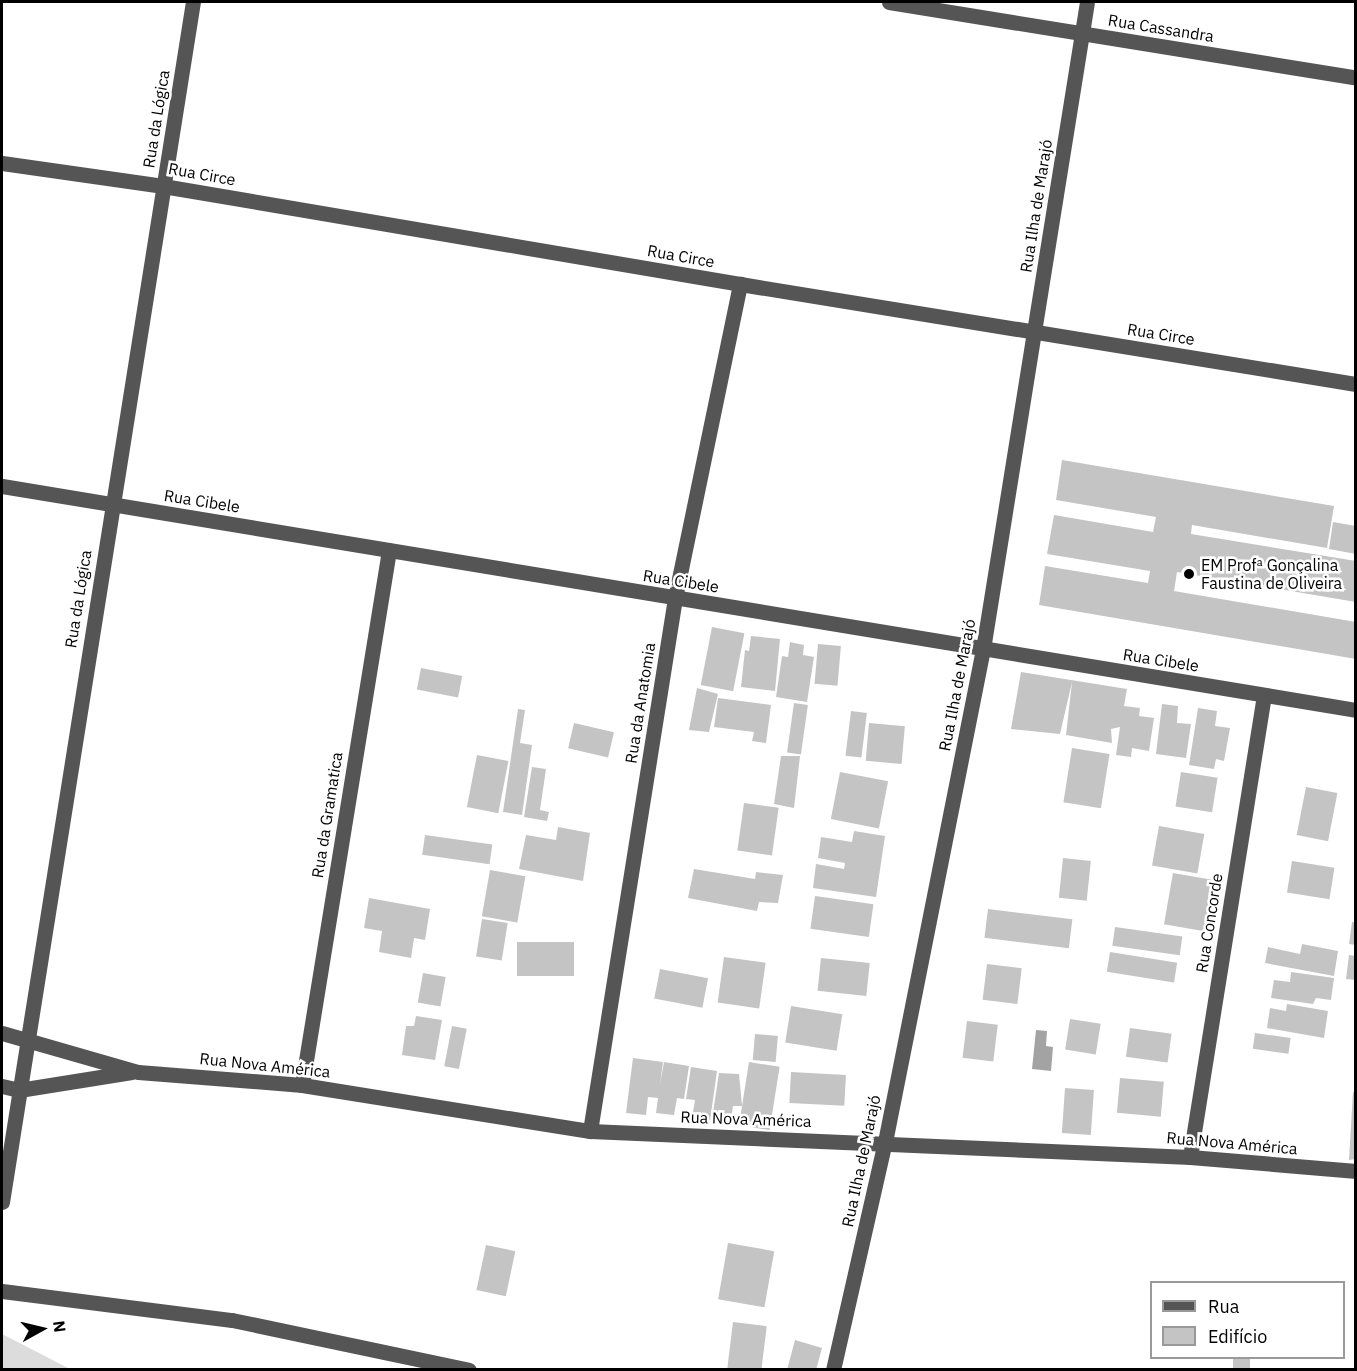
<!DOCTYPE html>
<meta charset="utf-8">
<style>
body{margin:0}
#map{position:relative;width:1357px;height:1371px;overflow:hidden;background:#fff;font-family:"IBM Plex Sans",sans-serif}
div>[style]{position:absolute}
.green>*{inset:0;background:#dcdcdc}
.water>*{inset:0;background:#a3a3a3}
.building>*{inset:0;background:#c4c4c4;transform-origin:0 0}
.minor>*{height:15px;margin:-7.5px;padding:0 7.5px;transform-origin:7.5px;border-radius:7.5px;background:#555}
.dots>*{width:16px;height:16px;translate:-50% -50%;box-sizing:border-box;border:3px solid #fff;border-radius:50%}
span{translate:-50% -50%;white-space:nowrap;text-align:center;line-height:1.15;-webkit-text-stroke:5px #fff;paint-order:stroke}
.street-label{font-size:16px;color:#000}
.poi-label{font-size:16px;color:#000}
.left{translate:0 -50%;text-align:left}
.frame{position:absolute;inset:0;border:3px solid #000;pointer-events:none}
.legend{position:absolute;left:1150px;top:1281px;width:195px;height:78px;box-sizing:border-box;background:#fff;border:2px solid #999;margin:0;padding:8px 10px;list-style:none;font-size:18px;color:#000}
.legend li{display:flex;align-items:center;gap:12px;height:30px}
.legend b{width:30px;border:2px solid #999}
.north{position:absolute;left:12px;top:1299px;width:60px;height:60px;-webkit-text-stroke:4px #fff;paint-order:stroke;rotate:82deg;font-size:16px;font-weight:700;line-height:24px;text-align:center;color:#000}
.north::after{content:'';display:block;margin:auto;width:21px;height:27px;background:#000;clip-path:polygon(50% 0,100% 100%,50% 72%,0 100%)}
</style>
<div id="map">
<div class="green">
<i style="clip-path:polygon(2px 1334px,70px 1369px,2px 1369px)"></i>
</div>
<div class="water">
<i style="clip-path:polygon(1036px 1030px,1047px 1031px,1046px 1046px,1053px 1047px,1051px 1071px,1032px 1069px)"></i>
</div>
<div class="building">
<i style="clip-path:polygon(1062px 460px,1334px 506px,1327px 548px,1192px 525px,1191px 534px,1356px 561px,1356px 602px,1177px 572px,1174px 591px,1356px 622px,1356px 659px,1039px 605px,1045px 566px,1148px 583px,1150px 571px,1047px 554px,1054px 515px,1153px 532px,1156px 517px,1056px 500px)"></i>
<i style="clip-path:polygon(1333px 522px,1356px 526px,1356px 554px,1329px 549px)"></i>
<i style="left:712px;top:627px;width:33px;height:59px;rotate:11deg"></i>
<i style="clip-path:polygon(751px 636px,780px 639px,775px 691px,741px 687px,745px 650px,749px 651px)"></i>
<i style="clip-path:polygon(790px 642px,804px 645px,803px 655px,814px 657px,807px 702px,776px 697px,782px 656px,788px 657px)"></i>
<i style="left:818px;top:644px;width:23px;height:40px;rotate:5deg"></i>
<i style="left:421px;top:668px;width:42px;height:22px;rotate:11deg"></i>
<i style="clip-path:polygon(1021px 672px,1127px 689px,1124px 706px,1140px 708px,1139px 716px,1154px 718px,1149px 751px,1132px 748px,1131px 757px,1116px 755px,1120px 727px,1111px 729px,1112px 743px,1066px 735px,1072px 682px,1060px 734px,1011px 729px)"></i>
<i style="clip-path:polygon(697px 688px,718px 694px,709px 732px,689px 730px)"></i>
<i style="clip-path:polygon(718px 698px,771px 705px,766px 743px,752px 741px,754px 732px,714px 727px)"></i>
<i style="left:794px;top:703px;width:14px;height:50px;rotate:8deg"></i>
<i style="clip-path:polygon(1162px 704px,1178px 706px,1177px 723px,1191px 724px,1186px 758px,1156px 754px)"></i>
<i style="clip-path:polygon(1198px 708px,1217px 711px,1215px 726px,1230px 728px,1224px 761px,1216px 759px,1214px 769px,1189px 765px)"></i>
<i style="clip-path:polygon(518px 709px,525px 710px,520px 743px,532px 745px,522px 815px,503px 812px)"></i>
<i style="left:851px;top:711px;width:16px;height:45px;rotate:7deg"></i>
<i style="left:574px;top:723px;width:41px;height:26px;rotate:13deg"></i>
<i style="left:869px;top:723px;width:36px;height:38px;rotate:5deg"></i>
<i style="left:1072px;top:748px;width:38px;height:55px;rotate:9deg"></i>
<i style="left:477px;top:755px;width:32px;height:53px;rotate:11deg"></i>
<i style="clip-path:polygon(781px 756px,800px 756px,794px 808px,774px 804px)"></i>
<i style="clip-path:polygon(532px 767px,546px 769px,540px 810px,549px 812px,547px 821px,524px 817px)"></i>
<i style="left:840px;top:772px;width:49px;height:48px;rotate:11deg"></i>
<i style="left:1181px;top:772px;width:37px;height:35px;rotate:9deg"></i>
<i style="left:1306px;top:787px;width:32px;height:49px;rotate:11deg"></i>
<i style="left:744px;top:803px;width:35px;height:48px;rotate:8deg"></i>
<i style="left:1159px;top:826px;width:46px;height:40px;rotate:10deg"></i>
<i style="clip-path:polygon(558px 827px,590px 833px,583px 881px,519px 869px,526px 835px,556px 840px)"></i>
<i style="clip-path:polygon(854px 831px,885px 836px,876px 897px,813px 888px,816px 864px,844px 869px,845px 863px,818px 858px,821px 837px,852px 842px)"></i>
<i style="left:425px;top:835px;width:68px;height:20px;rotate:8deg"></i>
<i style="left:1063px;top:858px;width:28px;height:40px;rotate:6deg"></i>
<i style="left:1292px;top:861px;width:43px;height:32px;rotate:9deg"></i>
<i style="clip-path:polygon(694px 869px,755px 879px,756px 872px,783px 875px,778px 903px,759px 902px,757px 911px,688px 898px)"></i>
<i style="left:490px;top:870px;width:36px;height:47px;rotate:10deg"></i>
<i style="left:1173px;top:873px;width:41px;height:52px;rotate:10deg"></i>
<i style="left:815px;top:896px;width:59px;height:33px;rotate:8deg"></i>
<i style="clip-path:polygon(369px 898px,430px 909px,425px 940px,414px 938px,411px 958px,379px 952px,382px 931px,364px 928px)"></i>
<i style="left:988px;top:909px;width:85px;height:29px;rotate:7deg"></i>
<i style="left:482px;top:919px;width:26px;height:38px;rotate:9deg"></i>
<i style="clip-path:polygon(1352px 922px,1356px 922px,1356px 945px,1349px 944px)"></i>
<i style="left:1115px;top:927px;width:68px;height:19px;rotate:8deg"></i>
<i style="left:517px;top:942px;width:57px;height:34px"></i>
<i style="clip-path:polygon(1302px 944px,1338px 951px,1334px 976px,1265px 963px,1268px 947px,1300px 954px)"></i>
<i style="left:1110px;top:952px;width:68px;height:20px;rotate:9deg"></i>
<i style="clip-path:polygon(1349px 955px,1356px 956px,1356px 980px,1346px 979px)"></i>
<i style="left:724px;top:957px;width:42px;height:46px;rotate:8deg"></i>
<i style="left:821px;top:958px;width:49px;height:33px;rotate:6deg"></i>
<i style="left:987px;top:964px;width:35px;height:36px;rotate:7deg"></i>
<i style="left:660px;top:969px;width:49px;height:30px;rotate:11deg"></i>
<i style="clip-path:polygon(1291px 972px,1334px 978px,1331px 1000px,1316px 998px,1313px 1004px,1271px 998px,1274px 980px,1290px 982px)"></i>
<i style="left:423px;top:973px;width:23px;height:30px;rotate:10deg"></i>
<i style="clip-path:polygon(1287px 1004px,1328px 1011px,1324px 1038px,1267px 1028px,1270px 1008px,1286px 1011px)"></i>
<i style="left:791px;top:1006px;width:52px;height:37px;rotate:9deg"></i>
<i style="clip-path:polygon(416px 1016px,442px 1020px,435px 1060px,402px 1055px,406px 1026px,414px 1026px)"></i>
<i style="left:1070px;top:1019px;width:31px;height:31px;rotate:9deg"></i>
<i style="left:967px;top:1021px;width:31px;height:37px;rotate:7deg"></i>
<i style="left:452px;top:1026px;width:15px;height:41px;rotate:11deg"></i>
<i style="left:1130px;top:1028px;width:42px;height:29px;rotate:8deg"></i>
<i style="left:1255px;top:1033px;width:36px;height:16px;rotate:8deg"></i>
<i style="left:755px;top:1034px;width:23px;height:26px;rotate:5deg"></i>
<i style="clip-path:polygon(633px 1058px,663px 1062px,660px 1085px,664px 1062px,689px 1066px,684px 1099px,677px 1098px,674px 1115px,656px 1113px,658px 1098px,648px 1097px,646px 1115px,626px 1113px)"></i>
<i style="left:749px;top:1062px;width:31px;height:64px;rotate:9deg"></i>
<i style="clip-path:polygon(691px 1067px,717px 1071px,710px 1121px,692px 1118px,695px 1100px,686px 1099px)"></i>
<i style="left:791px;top:1072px;width:55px;height:31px;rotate:3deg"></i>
<i style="clip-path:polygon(719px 1073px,739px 1074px,742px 1106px,733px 1106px,731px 1121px,712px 1119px)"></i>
<i style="left:1120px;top:1078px;width:44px;height:35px;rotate:5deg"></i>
<i style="left:1065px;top:1088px;width:29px;height:45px;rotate:4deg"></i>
<i style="clip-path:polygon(1353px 1092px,1356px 1093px,1356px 1159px,1349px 1160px)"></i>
<i style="left:728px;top:1243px;width:47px;height:57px;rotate:10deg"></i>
<i style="left:486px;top:1245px;width:30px;height:46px;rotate:12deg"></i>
<i style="left:733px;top:1322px;width:34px;height:49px;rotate:7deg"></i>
<i style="clip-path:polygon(795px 1340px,822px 1348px,816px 1370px,787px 1370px)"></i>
<i style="left:1233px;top:1358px;width:17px;height:12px"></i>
</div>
<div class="minor">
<i style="left:889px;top:2px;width:473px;rotate:9.2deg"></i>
<i style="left:2px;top:163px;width:163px;rotate:8.1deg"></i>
<i style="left:163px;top:186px;width:585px;rotate:9.64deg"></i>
<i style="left:740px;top:284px;width:624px;rotate:9.22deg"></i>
<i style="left:2px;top:486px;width:1372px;rotate:9.39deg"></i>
<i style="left:2px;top:1033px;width:141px;rotate:16deg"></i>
<i style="left:138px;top:1072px;width:165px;rotate:4.5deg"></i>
<i style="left:302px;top:1085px;width:292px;rotate:9.1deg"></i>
<i style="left:590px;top:1131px;width:601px;rotate:2.48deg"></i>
<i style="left:1190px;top:1157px;width:167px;rotate:4.8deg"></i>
<i style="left:302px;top:1085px;width:542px;rotate:-80.76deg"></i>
<i style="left:2px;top:1086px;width:17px;rotate:13deg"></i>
<i style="left:19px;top:1090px;width:114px;rotate:-9.1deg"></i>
<i style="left:590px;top:1131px;width:540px;rotate:-80.94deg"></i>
<i style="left:675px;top:598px;width:321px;rotate:-78.3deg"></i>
<i style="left:1190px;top:1157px;width:468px;rotate:-80.9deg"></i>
<i style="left:2px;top:1202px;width:1215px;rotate:-80.96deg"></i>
<i style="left:2px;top:1291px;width:232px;rotate:7.2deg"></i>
<i style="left:232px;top:1320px;width:242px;rotate:11.9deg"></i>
<i style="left:833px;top:1370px;width:234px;rotate:-77.2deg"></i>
<i style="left:885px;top:1142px;width:503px;rotate:-78.76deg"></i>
<i style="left:983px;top:649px;width:655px;rotate:-80.87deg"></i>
</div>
<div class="dots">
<i style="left:1189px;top:574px;background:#000"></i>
</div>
<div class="street-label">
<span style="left:1161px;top:28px;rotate:9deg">Rua Cassandra</span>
<span style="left:156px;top:119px;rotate:-81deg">Rua da Lógica</span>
<span style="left:202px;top:174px;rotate:10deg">Rua Circe</span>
<span style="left:1036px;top:206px;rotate:-81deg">Rua Ilha de Marajó</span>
<span style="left:681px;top:256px;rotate:10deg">Rua Circe</span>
<span style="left:1161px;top:334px;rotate:9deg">Rua Circe</span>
<span style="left:202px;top:501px;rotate:9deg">Rua Cibele</span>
<span style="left:681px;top:581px;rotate:9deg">Rua Cibele</span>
<span style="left:78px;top:599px;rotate:-81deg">Rua da Lógica</span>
<span style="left:1161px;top:660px;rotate:9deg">Rua Cibele</span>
<span style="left:957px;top:685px;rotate:-79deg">Rua Ilha de Marajó</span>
<span style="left:640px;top:703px;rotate:-81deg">Rua da Anatomia</span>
<span style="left:327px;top:815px;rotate:-81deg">Rua da Gramatica</span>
<span style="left:1209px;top:923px;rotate:-81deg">Rua Concorde</span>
<span style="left:265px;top:1065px;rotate:6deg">Rua Nova América</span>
<span style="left:746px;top:1119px;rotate:2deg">Rua Nova América</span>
<span style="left:1232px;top:1143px;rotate:5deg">Rua Nova América</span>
<span style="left:861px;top:1161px;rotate:-78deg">Rua Ilha de Marajó</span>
</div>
<div class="poi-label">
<span class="left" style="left:1201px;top:574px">EM Profª Gonçalina<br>Faustina de Oliveira</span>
</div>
<div class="frame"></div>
<ul class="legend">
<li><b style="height:8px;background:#555"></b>Rua</li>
<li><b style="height:16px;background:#c4c4c4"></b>Edifício</li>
</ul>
<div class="north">N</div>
</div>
